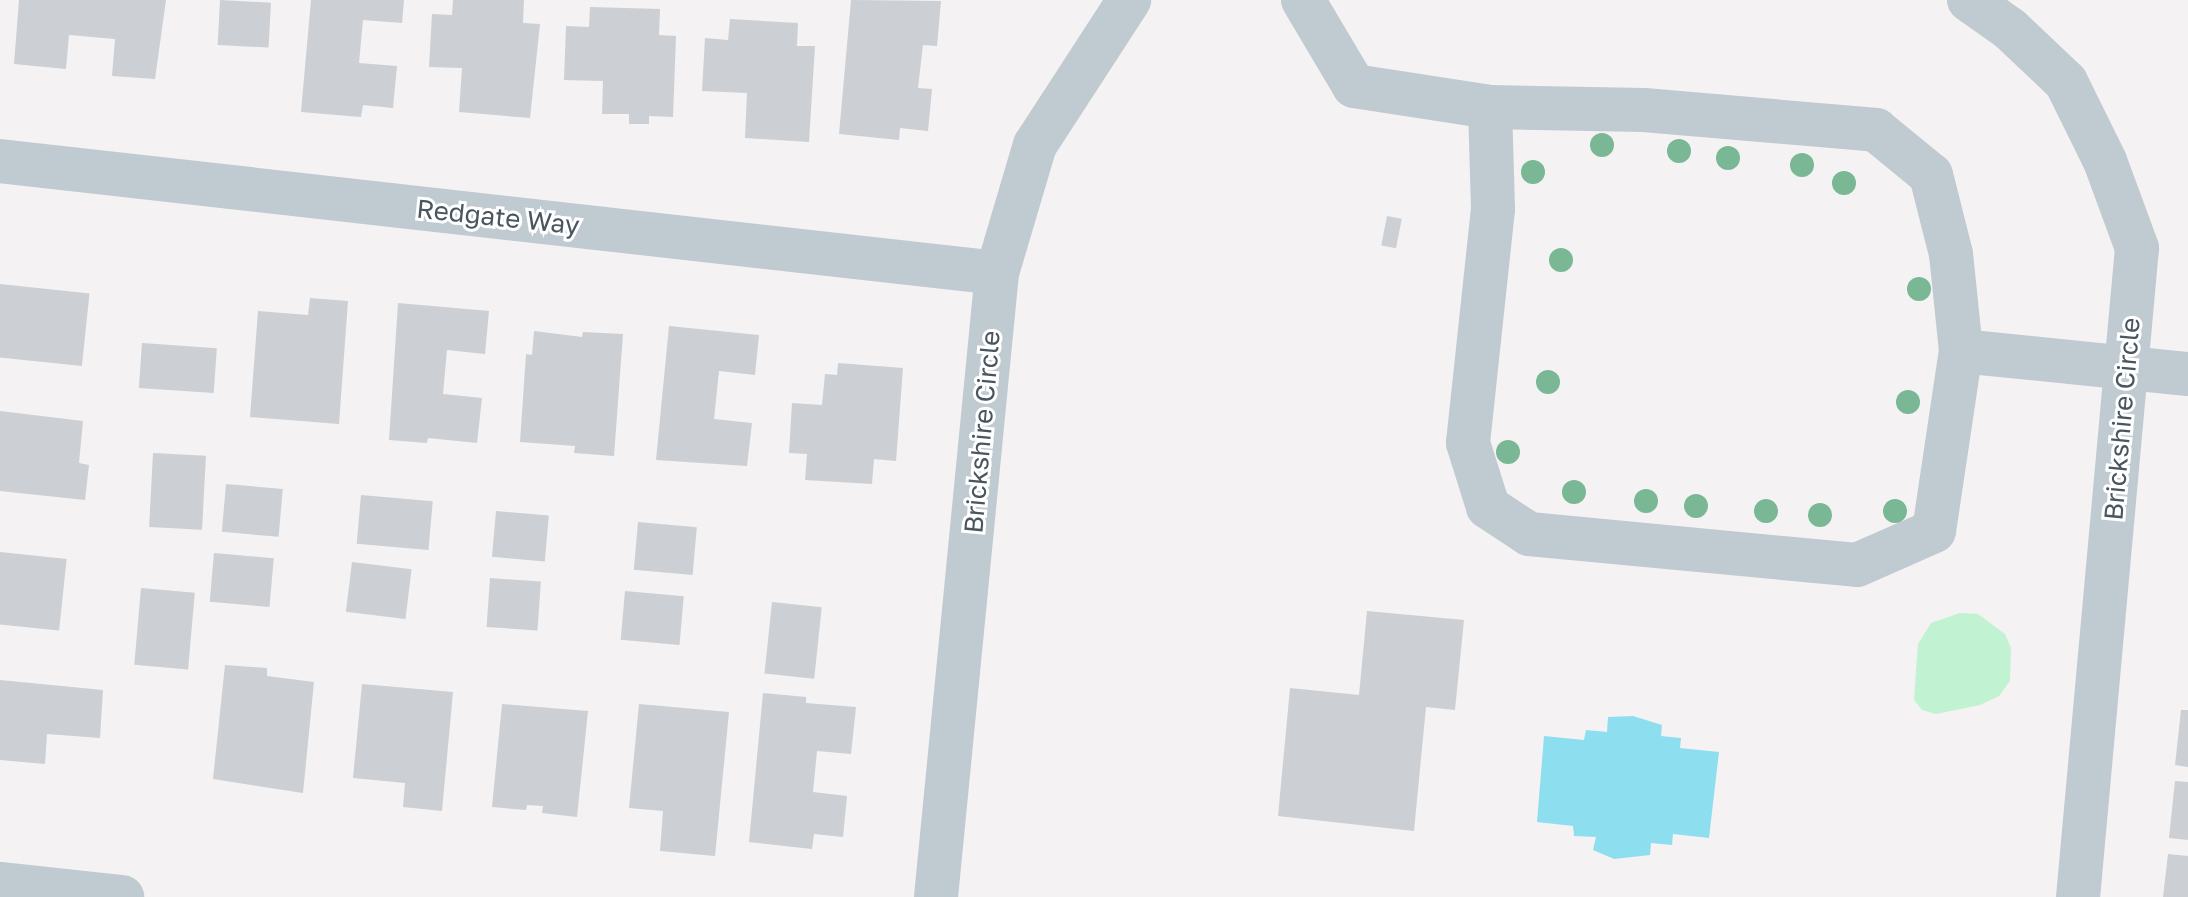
<!DOCTYPE html>
<style>
body{margin:0}
#map{position:relative;width:2188px;height:897px;overflow:hidden;background:#f4f2f2;font-family:"Golos Text",sans-serif}
div>[style]{position:absolute}
.green>*{inset:0;background:#c1f2d1}
.water>*{inset:0;background:#8ddff0}
.building>*{inset:0;background:#cccfd4;transform-origin:0 0}
.minor>*{height:44px;margin:-22px;padding:0 22px;transform-origin:22px;border-radius:22px;background:#c0cad1}
.trees>*{width:24px;height:24px;margin:-12px;border-radius:50%;background:#79b795}
span{translate:-50% -50%;white-space:nowrap;text-align:center;line-height:1.15;-webkit-text-stroke:6px #fff;paint-order:stroke}
.street-label{font-size:26px;color:#495660}
</style>
<div id="map">
<div class="green">
<i style="clip-path:polygon(1960px 613px,1978px 614px,2005px 634px,2011px 648px,2010px 681px,1999px 696px,1980px 705px,1936px 714px,1922px 710px,1914px 700px,1918px 644px,1931px 623px)"></i>
</div>
<div class="water">
<i style="clip-path:polygon(1633px 716px,1662px 725px,1661px 736px,1681px 738px,1680px 748px,1719px 752px,1709px 838px,1673px 834px,1672px 845px,1651px 843px,1650px 855px,1614px 859px,1593px 850px,1596px 837px,1574px 836px,1573px 826px,1537px 822px,1544px 736px,1584px 740px,1586px 730px,1607px 732px,1608px 717px)"></i>
</div>
<div class="building">
<i style="clip-path:polygon(19px 0,166px 0,155px 79px,112px 76px,115px 39px,69px 35px,66px 69px,14px 64px)"></i>
<i style="left:220px;top:0;width:51px;height:45px;rotate:3deg"></i>
<i style="clip-path:polygon(311px 0,404px 0,402px 23px,363px 20px,359px 63px,397px 66px,393px 108px,363px 105px,361px 117px,301px 112px)"></i>
<i style="clip-path:polygon(453px 0,524px 0,523px 23px,540px 24px,530px 118px,459px 112px,462px 68px,429px 67px,432px 14px,452px 15px)"></i>
<i style="clip-path:polygon(851px 0,941px 1px,937px 46px,923px 45px,918px 88px,932px 89px,928px 131px,900px 128px,899px 140px,839px 134px)"></i>
<i style="clip-path:polygon(590px 7px,660px 9px,659px 35px,676px 36px,673px 117px,649px 116px,649px 124px,629px 124px,629px 114px,602px 114px,603px 81px,564px 80px,566px 26px,589px 27px)"></i>
<i style="clip-path:polygon(730px 19px,798px 23px,797px 46px,815px 46px,809px 142px,745px 138px,747px 93px,702px 91px,705px 38px,728px 40px)"></i>
<i style="left:1387px;top:216px;width:15px;height:30px;rotate:11deg"></i>
<i style="left:0;top:284px;width:90px;height:73px;rotate:6deg"></i>
<i style="clip-path:polygon(310px 298px,348px 301px,339px 424px,250px 417px,258px 311px,308px 315px)"></i>
<i style="clip-path:polygon(398px 303px,489px 311px,485px 354px,447px 350px,443px 394px,482px 398px,477px 443px,428px 438px,427px 443px,389px 440px)"></i>
<i style="clip-path:polygon(669px 326px,759px 335px,755px 375px,719px 371px,714px 419px,752px 423px,747px 466px,656px 460px)"></i>
<i style="clip-path:polygon(534px 331px,582px 337px,583px 332px,623px 334px,614px 456px,574px 453px,575px 446px,520px 442px,526px 354px,532px 355px)"></i>
<i style="left:142px;top:343px;width:75px;height:45px;rotate:4deg"></i>
<i style="clip-path:polygon(838px 363px,903px 368px,896px 461px,874px 459px,872px 484px,805px 480px,807px 454px,789px 453px,792px 403px,822px 405px,825px 374px,837px 375px)"></i>
<i style="clip-path:polygon(0 411px,83px 421px,79px 463px,89px 465px,85px 500px,0 491px)"></i>
<i style="left:153px;top:453px;width:53px;height:74px;rotate:3deg"></i>
<i style="left:226px;top:484px;width:57px;height:48px;rotate:5deg"></i>
<i style="left:361px;top:495px;width:72px;height:49px;rotate:5deg"></i>
<i style="left:496px;top:511px;width:53px;height:46px;rotate:5deg"></i>
<i style="left:638px;top:522px;width:59px;height:48px;rotate:5deg"></i>
<i style="left:0;top:552px;width:67px;height:72px;rotate:6deg"></i>
<i style="left:214px;top:553px;width:60px;height:49px;rotate:5deg"></i>
<i style="left:352px;top:562px;width:60px;height:50px;rotate:7deg"></i>
<i style="left:490px;top:578px;width:51px;height:49px;rotate:4deg"></i>
<i style="left:141px;top:588px;width:54px;height:77px;rotate:5deg"></i>
<i style="left:625px;top:591px;width:59px;height:49px;rotate:5deg"></i>
<i style="left:772px;top:602px;width:50px;height:72px;rotate:6deg"></i>
<i style="clip-path:polygon(1367px 611px,1464px 620px,1455px 710px,1426px 707px,1414px 831px,1278px 816px,1290px 688px,1359px 695px)"></i>
<i style="clip-path:polygon(225px 665px,267px 668px,267px 676px,314px 682px,303px 793px,213px 779px)"></i>
<i style="clip-path:polygon(0 680px,103px 690px,100px 738px,47px 734px,45px 764px,0 760px)"></i>
<i style="clip-path:polygon(362px 684px,453px 692px,442px 811px,403px 807px,405px 783px,353px 778px)"></i>
<i style="clip-path:polygon(763px 693px,806px 697px,806px 703px,856px 707px,851px 754px,817px 751px,813px 792px,847px 796px,843px 837px,814px 834px,812px 849px,749px 842px)"></i>
<i style="clip-path:polygon(502px 704px,588px 711px,577px 817px,542px 813px,543px 806px,527px 805px,526px 810px,492px 807px)"></i>
<i style="clip-path:polygon(639px 704px,729px 712px,715px 856px,660px 851px,663px 811px,629px 808px)"></i>
<i style="clip-path:polygon(2181px 710px,2188px 710px,2188px 767px,2175px 765px)"></i>
<i style="clip-path:polygon(2175px 781px,2188px 782px,2188px 840px,2169px 838px)"></i>
<i style="clip-path:polygon(2168px 854px,2188px 856px,2188px 897px,2163px 897px)"></i>
</div>
<div class="minor">
<i style="left:1303px;top:0;width:100px;rotate:59.3deg"></i>
<i style="left:1354px;top:86px;width:138px;rotate:8.8deg"></i>
<i style="left:1490px;top:107px;width:154px;rotate:1.1deg"></i>
<i style="left:1644px;top:110px;width:233px;rotate:4.9deg"></i>
<i style="left:1876px;top:130px;width:71px;rotate:39.3deg"></i>
<i style="left:1931px;top:175px;width:81px;rotate:75.8deg"></i>
<i style="left:1951px;top:254px;width:98px;rotate:84.1deg"></i>
<i style="left:1961px;top:351px;width:228px;rotate:5.8deg"></i>
<i style="left:1969px;top:0;width:50px;rotate:35.3deg"></i>
<i style="left:2010px;top:29px;width:77px;rotate:43.4deg"></i>
<i style="left:2066px;top:82px;width:88px;rotate:63.7deg"></i>
<i style="left:2105px;top:161px;width:93px;rotate:69.8deg"></i>
<i style="left:2137px;top:248px;width:652px;rotate:95.19deg"></i>
<i style="left:1490px;top:107px;width:102px;rotate:88.3deg"></i>
<i style="left:1493px;top:209px;width:235px;rotate:96.1deg"></i>
<i style="left:1468px;top:443px;width:67px;rotate:72.6deg"></i>
<i style="left:1488px;top:507px;width:49px;rotate:33.4deg"></i>
<i style="left:1529px;top:534px;width:329px;rotate:5.4deg"></i>
<i style="left:1857px;top:565px;width:84px;rotate:-23.8deg"></i>
<i style="left:1934px;top:531px;width:182px;rotate:-81.5deg"></i>
<i style="left:0;top:161px;width:1003px;rotate:6.41deg"></i>
<i style="left:0;top:884px;width:123px;rotate:6.1deg"></i>
<i style="left:936px;top:897px;width:627px;rotate:-84.42deg"></i>
<i style="left:997px;top:273px;width:134px;rotate:-73.5deg"></i>
<i style="left:1035px;top:145px;width:173px;rotate:-57deg"></i>
</div>
<div class="trees">
<i style="left:1602px;top:145px"></i>
<i style="left:1679px;top:151px"></i>
<i style="left:1728px;top:158px"></i>
<i style="left:1802px;top:165px"></i>
<i style="left:1533px;top:172px"></i>
<i style="left:1844px;top:183px"></i>
<i style="left:1561px;top:260px"></i>
<i style="left:1919px;top:289px"></i>
<i style="left:1548px;top:382px"></i>
<i style="left:1908px;top:402px"></i>
<i style="left:1508px;top:452px"></i>
<i style="left:1574px;top:492px"></i>
<i style="left:1646px;top:501px"></i>
<i style="left:1696px;top:506px"></i>
<i style="left:1766px;top:511px"></i>
<i style="left:1895px;top:511px"></i>
<i style="left:1820px;top:515px"></i>
</div>
<div class="street-label">
<span style="left:498px;top:217px;rotate:6deg">Redgate Way</span>
<span style="left:2122px;top:419px;rotate:-85deg">Brickshire Circle</span>
<span style="left:982px;top:432px;rotate:-85deg">Brickshire Circle</span>
</div>
</div>
